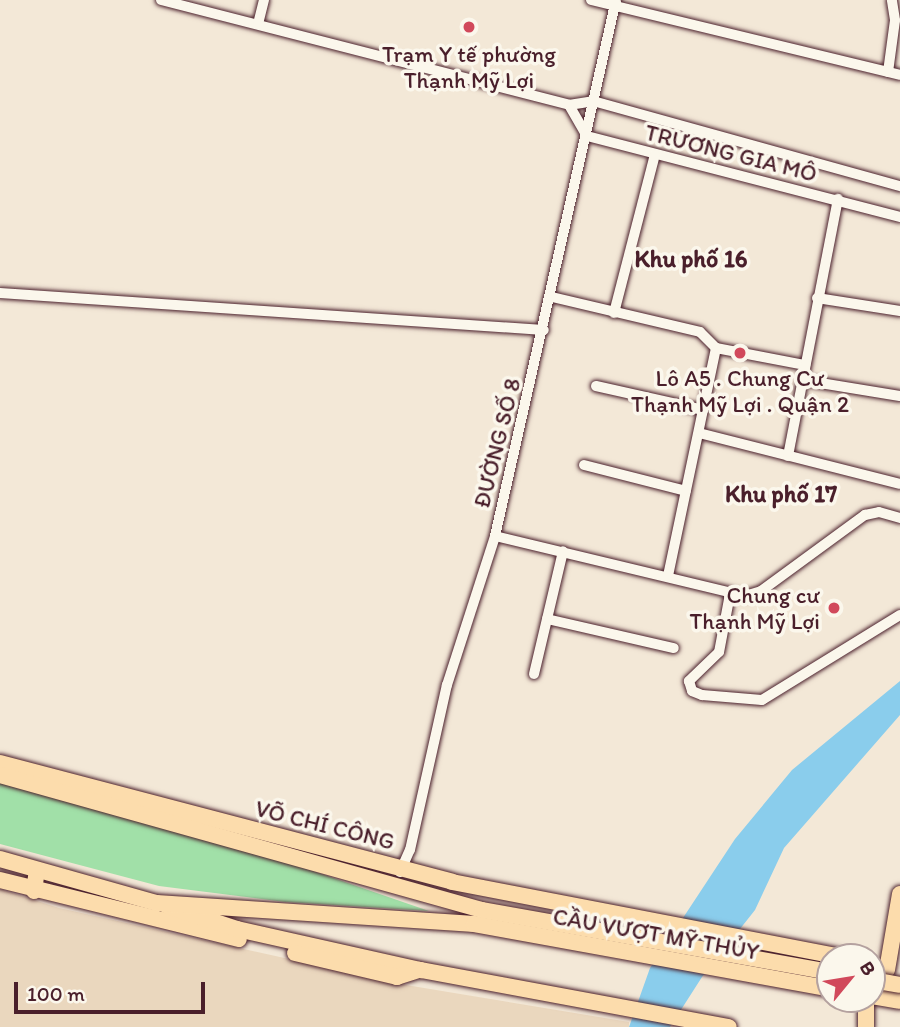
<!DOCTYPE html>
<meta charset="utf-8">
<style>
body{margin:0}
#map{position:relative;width:900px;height:1027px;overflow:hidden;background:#f3e8d7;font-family:Itim,sans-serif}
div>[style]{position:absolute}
.built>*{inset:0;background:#ead7be}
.green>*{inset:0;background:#a1e0a8}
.water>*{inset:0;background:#8acdec}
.roads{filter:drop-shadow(0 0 2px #4a1f2b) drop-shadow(0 0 2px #4a1f2b)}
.minor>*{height:10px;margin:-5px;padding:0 5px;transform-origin:5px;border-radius:5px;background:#fbf7ec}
.primary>*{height:16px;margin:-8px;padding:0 8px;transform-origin:8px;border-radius:8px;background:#fcdcac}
.trunk>*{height:16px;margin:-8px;padding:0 8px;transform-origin:8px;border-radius:8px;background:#fcdcac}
.bridges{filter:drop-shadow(0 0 2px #4a1f2b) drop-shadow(0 0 2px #4a1f2b)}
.trunk-bridge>*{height:16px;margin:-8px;padding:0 8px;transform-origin:8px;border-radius:8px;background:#fcdcac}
.dots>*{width:19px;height:19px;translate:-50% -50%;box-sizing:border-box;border:4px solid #fbf7ec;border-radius:50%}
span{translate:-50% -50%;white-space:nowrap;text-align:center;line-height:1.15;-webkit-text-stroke:7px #fbf7ec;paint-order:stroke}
.poi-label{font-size:23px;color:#4a1f2b}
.right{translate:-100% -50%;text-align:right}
.street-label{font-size:23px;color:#4a1f2b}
.neighbourhood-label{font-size:24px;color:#4a1f2b;font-weight:700}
.north{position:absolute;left:816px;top:943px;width:70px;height:70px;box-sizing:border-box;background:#fbf7ec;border:2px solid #b4a19f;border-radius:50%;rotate:60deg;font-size:19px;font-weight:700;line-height:28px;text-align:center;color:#4a1f2b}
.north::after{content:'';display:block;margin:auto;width:24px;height:32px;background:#d1495b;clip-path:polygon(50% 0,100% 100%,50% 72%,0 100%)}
.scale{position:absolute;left:14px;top:982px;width:191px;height:32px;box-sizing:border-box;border:4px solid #4a1f2b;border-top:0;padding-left:9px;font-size:21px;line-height:24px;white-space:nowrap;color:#4a1f2b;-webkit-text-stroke:5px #fbf7ec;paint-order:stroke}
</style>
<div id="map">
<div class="built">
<i style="clip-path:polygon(0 889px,59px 908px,406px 985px,629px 1022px,629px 1027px,0 1027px)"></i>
</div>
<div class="green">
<i style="clip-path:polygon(0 780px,255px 851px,429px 911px,285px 902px,159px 886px,0 844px)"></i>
</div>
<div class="water">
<i style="clip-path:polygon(900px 681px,900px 715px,784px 848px,755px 910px,702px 977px,670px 1027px,629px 1027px,650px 968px,735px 839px,792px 770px)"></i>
</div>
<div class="roads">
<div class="minor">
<i style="left:161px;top:0;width:421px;rotate:14.4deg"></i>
<i style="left:569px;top:105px;width:24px;rotate:-9deg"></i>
<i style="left:593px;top:101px;width:319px;rotate:15.5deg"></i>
<i style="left:591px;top:0;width:318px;rotate:13.6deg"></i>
<i style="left:258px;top:24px;width:25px;rotate:-76deg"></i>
<i style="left:888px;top:72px;width:52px;rotate:-82.3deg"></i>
<i style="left:895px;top:20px;width:20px;rotate:-99deg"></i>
<i style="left:569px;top:105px;width:36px;rotate:60deg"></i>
<i style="left:587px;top:136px;width:323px;rotate:14.5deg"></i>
<i style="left:0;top:293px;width:545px;rotate:3.89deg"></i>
<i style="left:552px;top:297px;width:152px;rotate:13.3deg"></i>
<i style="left:700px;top:332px;width:23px;rotate:45deg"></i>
<i style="left:716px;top:348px;width:233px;rotate:101.9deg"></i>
<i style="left:817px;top:298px;width:84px;rotate:8.9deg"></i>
<i style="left:614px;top:313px;width:163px;rotate:-75.5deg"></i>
<i style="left:716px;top:348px;width:91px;rotate:10.8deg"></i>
<i style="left:802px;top:380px;width:99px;rotate:9.3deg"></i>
<i style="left:596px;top:386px;width:110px;rotate:12.6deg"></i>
<i style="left:699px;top:433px;width:207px;rotate:14.2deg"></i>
<i style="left:788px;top:456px;width:262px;rotate:-79deg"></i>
<i style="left:584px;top:465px;width:105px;rotate:14.3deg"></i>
<i style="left:495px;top:536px;width:257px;rotate:13.5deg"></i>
<i style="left:745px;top:596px;width:17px;rotate:-17deg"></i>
<i style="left:761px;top:591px;width:129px;rotate:-36.2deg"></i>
<i style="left:865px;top:515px;width:14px;rotate:-12deg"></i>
<i style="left:879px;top:512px;width:22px;rotate:16deg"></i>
<i style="left:730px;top:594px;width:59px;rotate:100.7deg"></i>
<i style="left:719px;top:652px;width:42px;rotate:136deg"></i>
<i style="left:689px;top:681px;width:10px;rotate:73deg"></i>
<i style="left:692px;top:691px;width:11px;rotate:22deg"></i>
<i style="left:702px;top:695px;width:60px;rotate:4.8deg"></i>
<i style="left:762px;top:700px;width:162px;rotate:-31.6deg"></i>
<i style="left:547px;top:619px;width:130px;rotate:12.9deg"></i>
<i style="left:534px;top:674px;width:126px;rotate:-76.7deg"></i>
<i style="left:400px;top:872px;width:24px;rotate:-66deg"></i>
<i style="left:410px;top:850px;width:169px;rotate:-77.4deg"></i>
<i style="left:447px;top:685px;width:157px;rotate:-72.1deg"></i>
<i style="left:495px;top:536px;width:549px;rotate:-77.28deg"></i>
</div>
<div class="primary">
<i style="left:0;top:763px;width:467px;rotate:14.7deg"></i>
<i style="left:452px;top:882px;width:397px;rotate:10.9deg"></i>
<i style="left:0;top:880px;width:246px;rotate:13.9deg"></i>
<i style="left:167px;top:906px;width:74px;rotate:18.2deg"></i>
<i style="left:237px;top:929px;width:189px;rotate:12.6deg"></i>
<i style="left:421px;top:970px;width:313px;rotate:10.5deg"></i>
<i style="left:295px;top:953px;width:105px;rotate:13.2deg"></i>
<i style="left:397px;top:977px;width:23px;rotate:-18deg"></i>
<i style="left:887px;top:970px;width:77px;rotate:-80.3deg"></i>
<i style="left:866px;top:999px;width:28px;rotate:90deg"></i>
</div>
<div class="trunk">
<i style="left:0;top:775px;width:501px;rotate:15.65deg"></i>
<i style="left:482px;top:910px;width:353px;rotate:10.1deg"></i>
<i style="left:0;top:859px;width:163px;rotate:15.7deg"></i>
<i style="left:157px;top:903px;width:318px;rotate:3.8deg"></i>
<i style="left:474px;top:924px;width:362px;rotate:10.3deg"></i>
<i style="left:34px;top:891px;width:21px;rotate:-82deg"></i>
<i style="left:872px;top:996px;width:28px;rotate:10deg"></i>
</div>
</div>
<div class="bridges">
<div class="trunk-bridge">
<i style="left:872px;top:980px;width:28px;rotate:10deg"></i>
</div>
</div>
<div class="dots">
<i style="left:469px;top:27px;background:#d1495b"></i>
<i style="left:740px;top:353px;background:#d1495b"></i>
<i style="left:834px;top:608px;background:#d1495b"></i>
</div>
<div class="poi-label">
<span style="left:469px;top:67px">Trạm Y tế phường<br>Thạnh Mỹ Lợi</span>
<span style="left:740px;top:391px">Lô A5 . Chung Cư<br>Thạnh Mỹ Lợi . Quận 2</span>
<span class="right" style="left:820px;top:608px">Chung cư<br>Thạnh Mỹ Lợi</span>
</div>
<div class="street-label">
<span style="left:731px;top:153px;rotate:14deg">TRƯƠNG GIA MÔ</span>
<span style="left:497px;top:443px;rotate:-76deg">ĐƯỜNG SỐ 8</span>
<span style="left:325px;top:825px;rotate:14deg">VÕ CHÍ CÔNG</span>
<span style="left:656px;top:934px;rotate:10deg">CẦU VƯỢT MỸ THỦY</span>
</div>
<div class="neighbourhood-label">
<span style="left:691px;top:259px">Khu phố 16</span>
<span style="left:781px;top:494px">Khu phố 17</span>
</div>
<div class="north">B</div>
<div class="scale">100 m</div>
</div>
